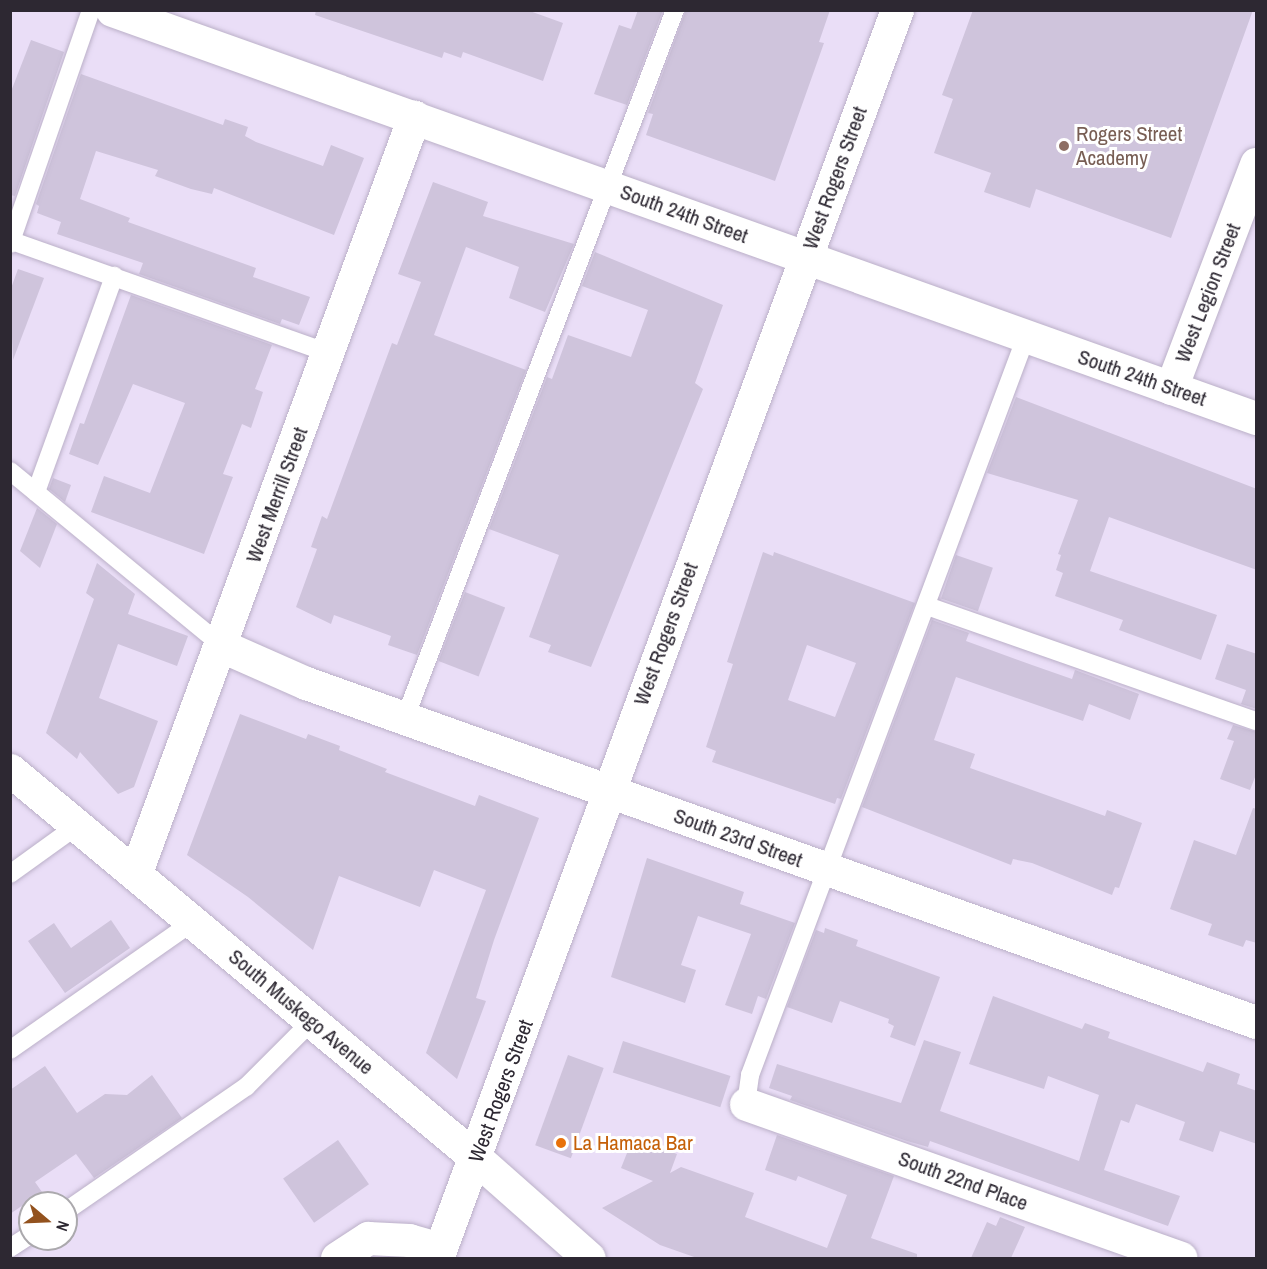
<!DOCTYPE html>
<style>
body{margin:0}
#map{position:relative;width:1267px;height:1269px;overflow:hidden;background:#eadef7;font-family:"Archivo Narrow",sans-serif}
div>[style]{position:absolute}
.building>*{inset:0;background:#cfc4dc;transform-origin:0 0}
.roads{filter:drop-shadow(0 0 2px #bbb0c8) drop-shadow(0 0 2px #bbb0c8)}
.service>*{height:18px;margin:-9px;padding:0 9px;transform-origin:9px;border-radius:9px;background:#fff}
.minor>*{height:33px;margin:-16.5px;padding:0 16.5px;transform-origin:16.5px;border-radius:16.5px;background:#fff}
.tertiary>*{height:33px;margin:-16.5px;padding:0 16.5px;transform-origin:16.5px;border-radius:16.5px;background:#fff}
.dots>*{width:16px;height:16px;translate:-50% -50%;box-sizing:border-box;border:3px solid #fff;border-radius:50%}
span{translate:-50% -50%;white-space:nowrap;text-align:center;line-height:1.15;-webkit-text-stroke:6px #fff;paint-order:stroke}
.education-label{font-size:21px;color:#785e54}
.left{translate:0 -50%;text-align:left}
.street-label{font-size:21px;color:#2d2832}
.food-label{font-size:21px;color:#c56008}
.frame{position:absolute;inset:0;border:12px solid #2d2832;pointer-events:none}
.north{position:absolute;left:18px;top:1191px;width:60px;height:60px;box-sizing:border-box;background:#fff;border:2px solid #aba9ad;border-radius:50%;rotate:109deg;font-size:16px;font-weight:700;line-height:24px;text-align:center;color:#2d2832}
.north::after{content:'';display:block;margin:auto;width:21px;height:27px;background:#93521e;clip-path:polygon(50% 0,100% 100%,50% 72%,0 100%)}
</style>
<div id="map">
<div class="building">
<i style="clip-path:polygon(316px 10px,527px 10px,563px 23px,543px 81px,463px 52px,461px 58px,444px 52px,442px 58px,315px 15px)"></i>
<i style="clip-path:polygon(638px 10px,663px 10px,627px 105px,594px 94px,619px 25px,631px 29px)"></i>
<i style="clip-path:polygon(686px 10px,830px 10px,819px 42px,824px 43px,775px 181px,646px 135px,653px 114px,648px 113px)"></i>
<i style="clip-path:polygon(973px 10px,1253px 10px,1171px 238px,1036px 189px,1030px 208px,984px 192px,991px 173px,934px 153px,953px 99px,942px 95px)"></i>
<i style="clip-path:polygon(31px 40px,64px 52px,15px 196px,10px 195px,10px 94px)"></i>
<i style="clip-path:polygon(81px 74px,223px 125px,225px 119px,248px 127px,245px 136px,256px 142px,323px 166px,331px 145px,364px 158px,334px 235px,214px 188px,212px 194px,191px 189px,155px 176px,158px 170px,96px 151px,80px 199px,130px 218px,128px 222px,256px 268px,253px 277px,310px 297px,299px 325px,282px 319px,280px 324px,139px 274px,143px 263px,57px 234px,61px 222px,37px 213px,39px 206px,36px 204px)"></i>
<i style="clip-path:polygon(433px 182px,488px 202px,483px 216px,574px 244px,545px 312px,509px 298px,519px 267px,466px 247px,434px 335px,526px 370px,417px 655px,388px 645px,391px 636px,334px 615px,331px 624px,296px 607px,317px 549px,311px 547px,322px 516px,327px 519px,392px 343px,397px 345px,421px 282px,398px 274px)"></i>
<i style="clip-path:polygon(595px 252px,723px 305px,695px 383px,703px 389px,591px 667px,548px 652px,551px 645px,529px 637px,559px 555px,489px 529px,547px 377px,552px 379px,568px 335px,631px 357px,648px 310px,582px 286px)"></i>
<i style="clip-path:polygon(18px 269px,44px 278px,13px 360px,10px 291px)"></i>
<i style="clip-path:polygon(131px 295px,272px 345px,255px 389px,263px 392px,251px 428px,242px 424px,223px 474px,233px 477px,204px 554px,91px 512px,104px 476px,150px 493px,185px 403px,133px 384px,98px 465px,69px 454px,80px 423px,84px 424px)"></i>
<i style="clip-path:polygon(1016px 397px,1257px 489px,1257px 570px,1109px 517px,1090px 571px,1217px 615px,1201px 660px,1119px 630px,1123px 620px,1055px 596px,1063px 573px,1056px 570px,1061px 555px,1058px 554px,1078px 500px,987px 473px)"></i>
<i style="clip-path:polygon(53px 478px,71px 485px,65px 502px,49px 489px)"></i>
<i style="clip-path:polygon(37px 508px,57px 524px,40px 568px,20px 551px)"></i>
<i style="clip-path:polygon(evenodd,763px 552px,773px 556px,774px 552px,915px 603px,841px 799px,837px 798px,835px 804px,712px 762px,716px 751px,706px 747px,733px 664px,727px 662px,763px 552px,807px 645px,856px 663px,835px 717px,788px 700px,807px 645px)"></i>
<i style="left:956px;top:555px;width:39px;height:46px;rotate:19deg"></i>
<i style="clip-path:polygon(97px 563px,135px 594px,128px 614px,188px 636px,177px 666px,118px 644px,99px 698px,158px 721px,134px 787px,118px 794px,80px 752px,77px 759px,46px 733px,94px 599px,86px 593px)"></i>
<i style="left:465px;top:592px;width:43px;height:74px;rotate:21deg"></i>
<i style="clip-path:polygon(932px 620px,969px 633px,966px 641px,1032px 665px,1072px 679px,1075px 670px,1139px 694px,1130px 720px,1089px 704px,1083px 721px,956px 677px,934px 740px,975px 754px,970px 768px,1105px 816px,1107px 810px,1142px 823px,1119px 888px,1115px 887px,1112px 895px,1032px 863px,1013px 859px,1011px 865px,862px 807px)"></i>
<i style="clip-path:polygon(1227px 644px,1257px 654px,1257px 709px,1241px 704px,1246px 690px,1215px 679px)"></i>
<i style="clip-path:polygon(240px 714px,306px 739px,308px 734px,340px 746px,339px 750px,387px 769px,385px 772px,475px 806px,479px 795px,539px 818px,494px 940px,476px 998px,486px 1001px,457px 1079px,426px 1053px,486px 890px,434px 870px,420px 907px,339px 876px,313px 950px,248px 897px,187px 855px)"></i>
<i style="clip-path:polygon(1233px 725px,1257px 732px,1257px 772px,1250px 790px,1220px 779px,1234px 741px,1227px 739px)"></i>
<i style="clip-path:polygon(1253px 808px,1257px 809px,1257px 943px,1246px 940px,1243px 947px,1208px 935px,1212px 924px,1170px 909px,1194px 840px,1236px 855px)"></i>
<i style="clip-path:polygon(647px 858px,744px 892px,740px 904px,795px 923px,766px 999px,758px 996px,752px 1014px,725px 1005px,751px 934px,698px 916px,681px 965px,696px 970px,685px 1003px,611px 977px)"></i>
<i style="clip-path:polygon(111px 920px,130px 948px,65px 993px,28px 941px,54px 923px,71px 948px)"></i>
<i style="clip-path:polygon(825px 928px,858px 940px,856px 946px,940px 977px,915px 1046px,890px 1037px,894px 1026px,888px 1023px,889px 1019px,840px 1001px,832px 1023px,787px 1007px,816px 930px,824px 933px)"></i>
<i style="clip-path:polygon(993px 996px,1082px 1029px,1085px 1023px,1110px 1032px,1108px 1038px,1203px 1072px,1207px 1062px,1240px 1074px,1237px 1084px,1257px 1091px,1257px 1144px,1220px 1131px,1213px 1152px,1179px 1140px,1185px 1122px,1136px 1104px,1129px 1123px,1121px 1120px,1104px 1170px,1180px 1196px,1168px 1226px,930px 1141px,928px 1147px,907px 1141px,790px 1100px,792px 1096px,769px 1088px,777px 1064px,901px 1103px,924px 1040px,961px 1052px,940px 1111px,1079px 1161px,1099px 1095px,1048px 1076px,1044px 1089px,969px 1064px)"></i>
<i style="left:623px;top:1041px;width:113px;height:33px;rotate:18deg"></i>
<i style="left:568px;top:1055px;width:38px;height:96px;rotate:20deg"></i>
<i style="clip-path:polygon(45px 1066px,77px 1113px,105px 1094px,127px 1095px,152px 1075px,182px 1118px,94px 1178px,76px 1154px,35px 1182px,42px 1192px,10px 1214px,10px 1090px)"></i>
<i style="clip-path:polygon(777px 1135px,894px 1176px,871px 1238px,917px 1254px,917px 1258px,697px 1258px,660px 1245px,602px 1208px,653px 1181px,621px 1168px,633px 1138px,677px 1154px,670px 1173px,681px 1167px,754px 1193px,745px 1217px,827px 1248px,847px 1195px,798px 1176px,796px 1181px,765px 1170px)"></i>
<i style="left:338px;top:1140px;width:54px;height:67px;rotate:55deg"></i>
<i style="clip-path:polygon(1000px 1217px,1025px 1227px,1011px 1258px,971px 1258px,987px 1222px,996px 1226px)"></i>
</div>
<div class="roads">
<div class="service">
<i style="left:12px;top:241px;width:335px;rotate:19.5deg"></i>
<i style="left:10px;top:244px;width:248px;rotate:-70.9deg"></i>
<i style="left:10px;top:471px;width:275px;rotate:39.5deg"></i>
<i style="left:36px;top:492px;width:230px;rotate:-70.1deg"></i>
<i style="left:927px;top:606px;width:349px;rotate:19.3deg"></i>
<i style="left:405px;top:718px;width:758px;rotate:-69.13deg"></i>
<i style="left:10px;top:874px;width:84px;rotate:-35.8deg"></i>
<i style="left:10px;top:1050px;width:223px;rotate:-35deg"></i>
<i style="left:746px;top:1104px;width:29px;rotate:-82deg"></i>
<i style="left:750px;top:1075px;width:788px;rotate:-69.5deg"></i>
<i style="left:66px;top:1211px;width:219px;rotate:-34.6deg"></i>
<i style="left:246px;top:1087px;width:93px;rotate:-45deg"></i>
<i style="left:10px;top:1248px;width:24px;rotate:-33deg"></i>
</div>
<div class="minor">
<i style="left:112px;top:10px;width:1215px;rotate:19.63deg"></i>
<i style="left:1171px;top:388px;width:240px;rotate:-69.2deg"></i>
<i style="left:222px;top:646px;width:92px;rotate:23.8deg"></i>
<i style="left:306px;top:683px;width:1009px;rotate:19.64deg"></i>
<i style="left:136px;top:872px;width:805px;rotate:-69.79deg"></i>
<i style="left:746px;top:1104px;width:461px;rotate:19.5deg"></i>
<i style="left:337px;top:1258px;width:37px;rotate:-33deg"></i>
<i style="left:368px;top:1238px;width:41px;rotate:2.8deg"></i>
<i style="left:409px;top:1240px;width:32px;rotate:16deg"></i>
<i style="left:437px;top:1258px;width:1330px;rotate:-69.77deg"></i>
</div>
<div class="tertiary">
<i style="left:10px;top:770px;width:608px;rotate:39.79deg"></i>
<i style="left:477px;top:1159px;width:149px;rotate:41.5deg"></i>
</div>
</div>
<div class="dots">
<i style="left:1064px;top:146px;background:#8d6e63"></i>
<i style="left:561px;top:1143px;background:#e8710a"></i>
</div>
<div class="education-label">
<span class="left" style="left:1076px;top:146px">Rogers Street<br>Academy</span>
</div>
<div class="street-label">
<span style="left:835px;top:178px;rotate:-70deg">West Rogers Street</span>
<span style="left:684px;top:214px;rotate:20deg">South 24th Street</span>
<span style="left:1208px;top:293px;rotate:-69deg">West Legion Street</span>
<span style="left:1142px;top:378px;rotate:19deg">South 24th Street</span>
<span style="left:277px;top:495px;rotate:-70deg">West Merrill Street</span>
<span style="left:666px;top:634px;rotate:-70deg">West Rogers Street</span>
<span style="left:738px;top:838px;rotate:20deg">South 23rd Street</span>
<span style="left:301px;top:1012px;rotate:40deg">South Muskego Avenue</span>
<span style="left:501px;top:1091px;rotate:-70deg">West Rogers Street</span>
<span style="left:963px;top:1181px;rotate:20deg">South 22nd Place</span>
</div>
<div class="food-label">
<span class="left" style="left:573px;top:1143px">La Hamaca Bar</span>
</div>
<div class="frame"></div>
<div class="north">N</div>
</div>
